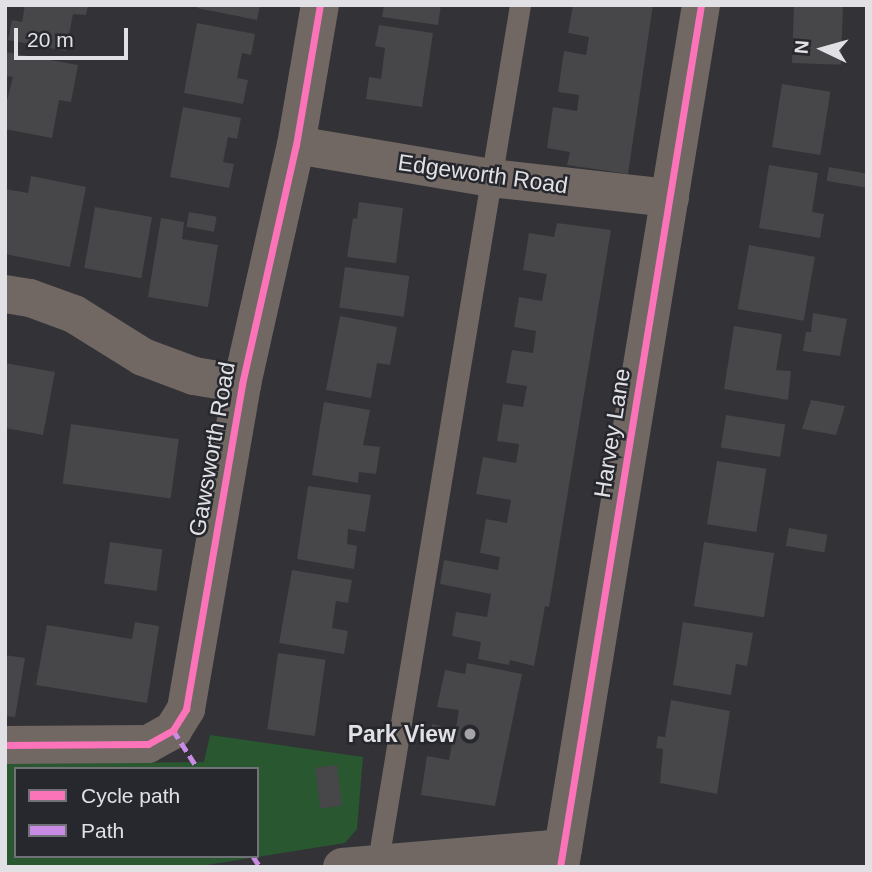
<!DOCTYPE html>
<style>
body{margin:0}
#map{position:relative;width:872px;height:872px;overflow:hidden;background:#323237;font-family:Helvetica,sans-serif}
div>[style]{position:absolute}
.green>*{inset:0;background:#285730}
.building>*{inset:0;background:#474649;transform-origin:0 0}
.service>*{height:21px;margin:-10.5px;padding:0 10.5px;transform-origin:10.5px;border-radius:10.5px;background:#716863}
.minor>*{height:38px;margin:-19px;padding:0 19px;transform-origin:19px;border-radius:19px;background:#716863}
.quiet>*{height:5px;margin-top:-2.5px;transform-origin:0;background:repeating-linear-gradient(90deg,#ca8be6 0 10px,transparent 0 15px)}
.cycleway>*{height:7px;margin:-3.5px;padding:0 3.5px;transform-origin:3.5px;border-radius:3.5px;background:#fb73b8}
.dots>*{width:19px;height:19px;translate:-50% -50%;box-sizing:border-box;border:4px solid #27282e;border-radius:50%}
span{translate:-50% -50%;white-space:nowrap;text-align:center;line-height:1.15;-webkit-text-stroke:5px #27282e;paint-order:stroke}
.street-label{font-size:23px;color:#e1e1e5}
.poi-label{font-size:23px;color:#e1e1e5;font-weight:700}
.right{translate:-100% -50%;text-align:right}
.frame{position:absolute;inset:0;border:7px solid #e1e1e5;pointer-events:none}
.legend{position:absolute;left:14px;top:767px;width:245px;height:91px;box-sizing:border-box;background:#27282e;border:2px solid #717277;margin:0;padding:9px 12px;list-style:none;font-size:21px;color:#e1e1e5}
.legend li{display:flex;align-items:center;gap:14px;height:35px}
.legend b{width:35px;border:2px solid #717277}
.north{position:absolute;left:788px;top:14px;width:70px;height:70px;-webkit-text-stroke:5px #27282e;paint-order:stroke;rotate:275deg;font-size:19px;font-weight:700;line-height:28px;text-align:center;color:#e1e1e5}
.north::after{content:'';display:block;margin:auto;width:24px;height:32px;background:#e1e1e5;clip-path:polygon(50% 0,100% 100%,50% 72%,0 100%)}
.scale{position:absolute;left:14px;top:28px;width:114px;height:32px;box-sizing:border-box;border:4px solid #e1e1e5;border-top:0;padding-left:9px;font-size:21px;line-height:24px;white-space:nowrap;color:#e1e1e5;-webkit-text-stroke:5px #27282e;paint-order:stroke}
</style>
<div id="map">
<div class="green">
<i style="clip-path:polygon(evenodd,210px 735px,363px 757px,357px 829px,345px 843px,194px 867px,5px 867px,5px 764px,204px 762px,210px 735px,16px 769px,257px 769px,257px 856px,16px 856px,16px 769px)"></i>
</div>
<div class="building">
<i style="clip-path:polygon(25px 5px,88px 5px,86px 15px,73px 14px,66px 51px,8px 40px,12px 20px,22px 22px)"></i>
<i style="clip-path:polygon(198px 5px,260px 5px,257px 20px,197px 8px)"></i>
<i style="clip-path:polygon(384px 5px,441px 5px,438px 25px,382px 17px)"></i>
<i style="clip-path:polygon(573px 5px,653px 5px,628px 174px,567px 165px,570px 152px,547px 148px,553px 107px,577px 111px,579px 95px,558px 92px,564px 51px,586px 55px,589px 37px,568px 33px)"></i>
<i style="left:794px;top:5px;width:49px;height:58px;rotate:2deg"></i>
<i style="clip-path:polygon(197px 23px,255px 34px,251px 55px,242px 53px,237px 78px,248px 80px,243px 104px,184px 93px)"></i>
<i style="clip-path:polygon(379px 25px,433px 33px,422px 107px,366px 99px,369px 77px,381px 79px,385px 48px,375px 46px)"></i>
<i style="clip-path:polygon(6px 52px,78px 65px,71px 102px,59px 100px,52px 138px,5px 129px,5px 108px,13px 77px,5px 76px)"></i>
<i style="left:782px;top:84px;width:49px;height:64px;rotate:9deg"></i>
<i style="clip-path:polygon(183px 107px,241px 118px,237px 139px,228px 137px,223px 162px,234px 164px,229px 188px,170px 177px)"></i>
<i style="clip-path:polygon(769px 165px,818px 173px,812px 212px,824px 214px,820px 238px,759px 228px)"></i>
<i style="left:829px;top:167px;width:39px;height:14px;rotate:10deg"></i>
<i style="clip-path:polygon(31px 176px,86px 187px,70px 267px,5px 254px,5px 189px,28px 193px)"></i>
<i style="clip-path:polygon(359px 202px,403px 208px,396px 263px,347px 257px,353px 218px,357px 219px)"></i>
<i style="left:95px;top:207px;width:58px;height:62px;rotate:10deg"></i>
<i style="left:189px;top:212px;width:28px;height:15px;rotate:10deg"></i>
<i style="clip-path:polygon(161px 218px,184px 222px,182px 239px,218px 245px,208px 307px,148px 297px)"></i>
<i style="clip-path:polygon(557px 223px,611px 230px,549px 607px,545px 606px,534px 666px,510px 660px,509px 665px,478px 659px,481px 642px,452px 636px,456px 612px,487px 617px,491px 594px,440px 584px,444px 560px,498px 570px,500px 557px,480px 553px,486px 519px,507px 523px,511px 500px,476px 494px,483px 457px,516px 463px,519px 444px,497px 441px,503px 404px,523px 407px,527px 386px,506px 383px,512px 350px,533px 353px,536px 331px,514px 327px,519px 297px,542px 301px,547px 274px,523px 270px,529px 233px,554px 237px)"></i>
<i style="left:749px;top:245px;width:67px;height:65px;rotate:10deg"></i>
<i style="left:345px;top:267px;width:65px;height:41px;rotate:8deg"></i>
<i style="clip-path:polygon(813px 313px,847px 319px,840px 356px,803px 351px,806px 332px,811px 332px)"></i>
<i style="clip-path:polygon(340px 316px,397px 327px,390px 365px,377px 363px,371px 398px,326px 390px)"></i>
<i style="clip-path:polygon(734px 326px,782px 334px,776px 370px,791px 371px,788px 400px,724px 389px)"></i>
<i style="clip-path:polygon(5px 363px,55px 372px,43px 435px,5px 428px)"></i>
<i style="clip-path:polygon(811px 400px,845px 406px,836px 435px,802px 429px)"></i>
<i style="clip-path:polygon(324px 402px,370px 410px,363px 445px,380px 447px,376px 474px,359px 472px,358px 483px,312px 475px)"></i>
<i style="left:726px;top:415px;width:60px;height:33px;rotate:9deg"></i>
<i style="left:71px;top:424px;width:109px;height:60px;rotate:8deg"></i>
<i style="left:717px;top:461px;width:50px;height:64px;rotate:9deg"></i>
<i style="clip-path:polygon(308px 486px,371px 495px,365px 532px,348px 529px,347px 544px,357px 546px,354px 569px,297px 559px)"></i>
<i style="left:789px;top:528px;width:39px;height:18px;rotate:10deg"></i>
<i style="left:110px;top:542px;width:53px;height:42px;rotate:8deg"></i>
<i style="left:704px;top:542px;width:71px;height:65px;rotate:9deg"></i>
<i style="clip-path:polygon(292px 570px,352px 580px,348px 603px,336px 601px,332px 628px,348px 631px,344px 654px,279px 643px)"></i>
<i style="clip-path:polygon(135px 622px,159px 626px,147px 703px,36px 685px,47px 625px,132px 639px)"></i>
<i style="clip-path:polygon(683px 622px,753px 633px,747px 666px,736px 664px,731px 695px,673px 685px)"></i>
<i style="left:278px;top:653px;width:48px;height:77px;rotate:8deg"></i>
<i style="clip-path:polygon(5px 655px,25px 658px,15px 717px,5px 716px)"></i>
<i style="clip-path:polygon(467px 663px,522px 674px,495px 806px,421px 795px,427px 756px,449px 760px,452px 744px,429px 740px,432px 724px,456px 729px,459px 710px,437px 707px,445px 670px,465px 674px)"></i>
<i style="clip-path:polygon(671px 700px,730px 711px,717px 794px,660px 783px,663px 749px,656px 748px,658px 736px,665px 737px)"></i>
<i style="left:337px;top:765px;width:41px;height:22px;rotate:83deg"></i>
</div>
<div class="service">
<i style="left:377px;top:867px;width:874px;rotate:-80.58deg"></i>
</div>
<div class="minor">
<i style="left:296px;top:145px;width:198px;rotate:9.6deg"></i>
<i style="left:491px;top:178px;width:180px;rotate:6.4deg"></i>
<i style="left:5px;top:294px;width:25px;rotate:9deg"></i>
<i style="left:30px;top:298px;width:47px;rotate:20deg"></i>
<i style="left:74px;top:314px;width:81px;rotate:31.9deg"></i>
<i style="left:143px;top:357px;width:54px;rotate:20.4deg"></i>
<i style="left:194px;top:376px;width:49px;rotate:9.5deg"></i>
<i style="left:5px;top:745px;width:143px;rotate:-0.4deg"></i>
<i style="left:148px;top:744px;width:29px;rotate:-29deg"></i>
<i style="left:173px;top:730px;width:25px;rotate:-58deg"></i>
<i style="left:186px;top:709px;width:330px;rotate:-80.2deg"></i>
<i style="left:242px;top:384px;width:245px;rotate:-77.3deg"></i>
<i style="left:296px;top:145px;width:142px;rotate:-80.3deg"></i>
<i style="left:342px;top:867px;width:222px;rotate:-4.9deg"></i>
<i style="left:560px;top:867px;width:873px;rotate:-80.71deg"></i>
</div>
<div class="quiet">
<i style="left:173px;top:730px;width:46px;rotate:57.3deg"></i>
<i style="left:253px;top:856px;width:13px;rotate:58deg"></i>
</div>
<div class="cycleway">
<i style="left:5px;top:745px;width:143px;rotate:-0.4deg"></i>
<i style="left:148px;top:744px;width:29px;rotate:-29deg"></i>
<i style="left:173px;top:730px;width:25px;rotate:-58deg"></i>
<i style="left:186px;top:709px;width:330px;rotate:-80.2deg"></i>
<i style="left:242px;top:384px;width:245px;rotate:-77.3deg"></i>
<i style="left:296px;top:145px;width:142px;rotate:-80.3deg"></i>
<i style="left:560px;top:867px;width:873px;rotate:-80.71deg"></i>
</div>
<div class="dots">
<i style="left:470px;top:734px;background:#a4a4a8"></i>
</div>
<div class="street-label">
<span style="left:483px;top:174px;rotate:8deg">Edgeworth Road</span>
<span style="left:612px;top:433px;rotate:-81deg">Harvey Lane</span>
<span style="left:212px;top:449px;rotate:-80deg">Gawsworth Road</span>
</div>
<div class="poi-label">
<span class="right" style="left:456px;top:734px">Park View</span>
</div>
<div class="frame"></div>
<ul class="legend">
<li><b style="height:9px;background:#fb73b8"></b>Cycle path</li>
<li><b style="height:9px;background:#ca8be6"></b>Path</li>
</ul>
<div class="north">N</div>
<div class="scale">20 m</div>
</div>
